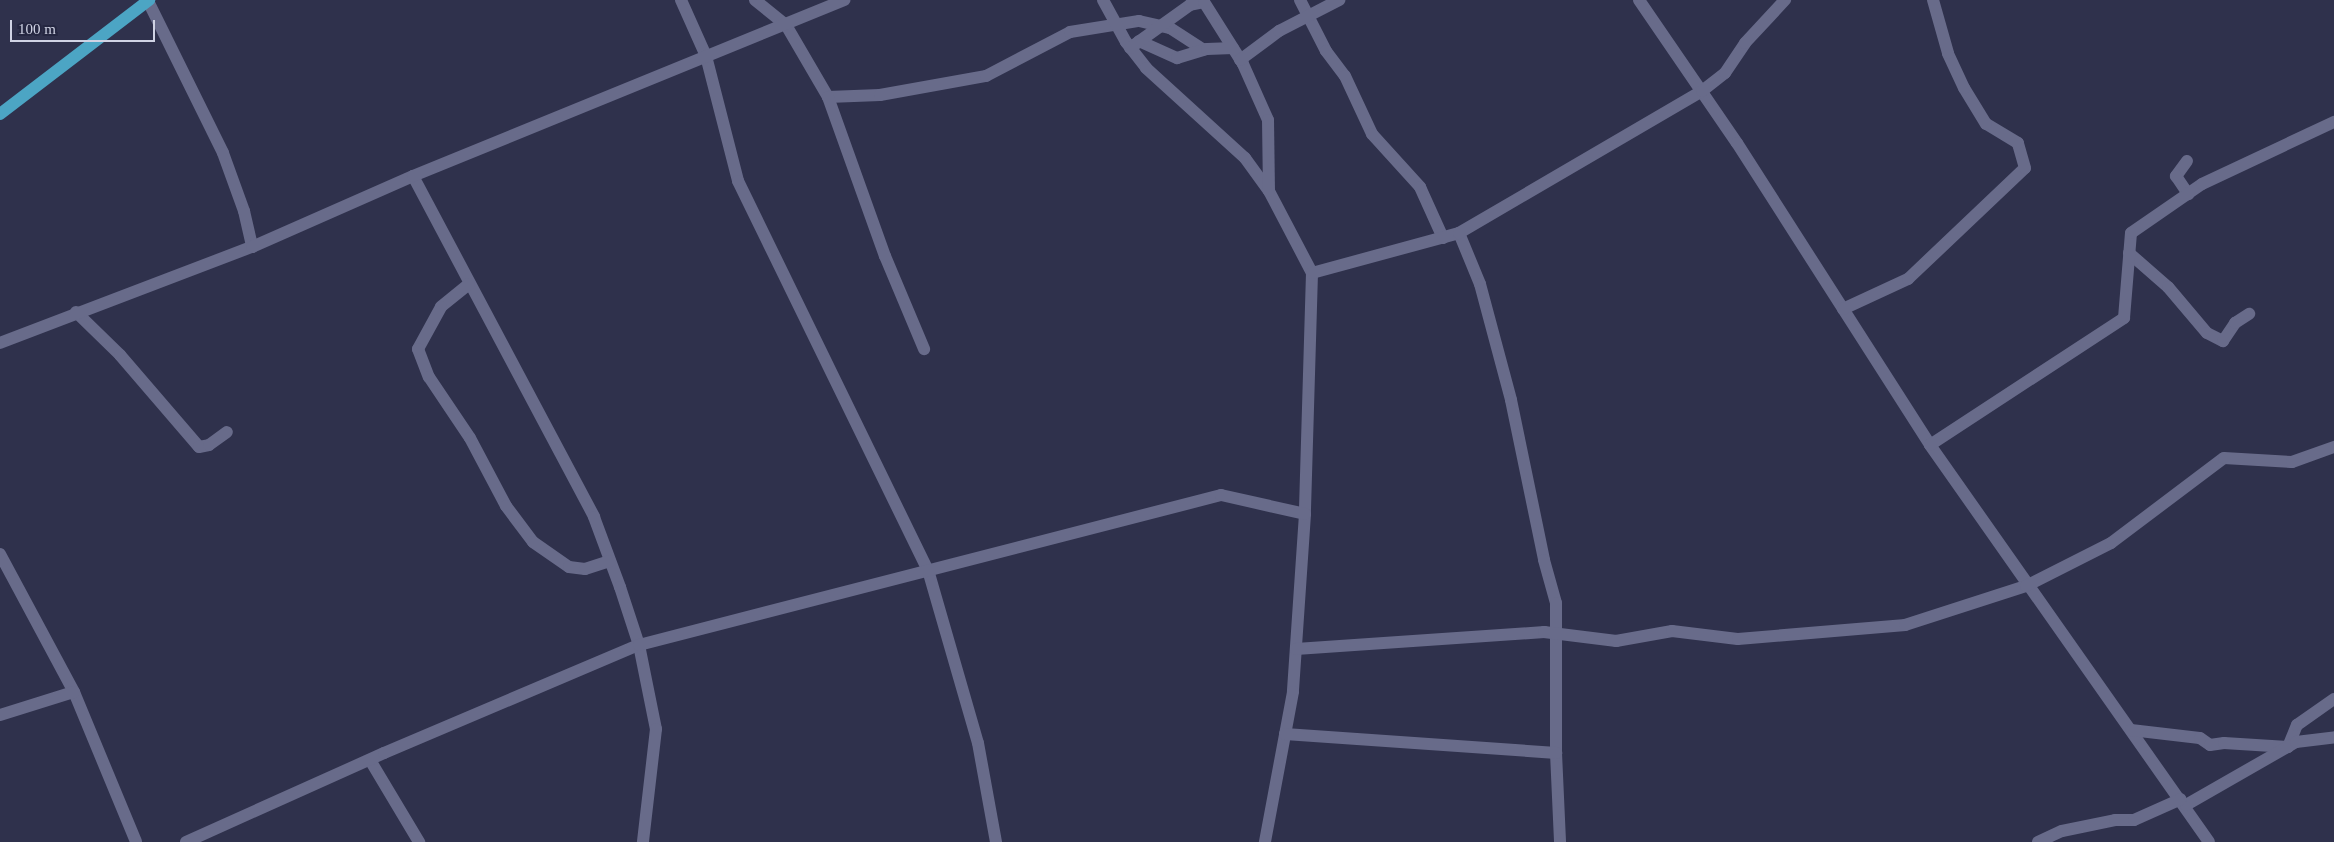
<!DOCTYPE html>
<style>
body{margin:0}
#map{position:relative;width:2334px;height:842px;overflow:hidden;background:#2f314c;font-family:Georgia,serif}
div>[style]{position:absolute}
.minor>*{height:12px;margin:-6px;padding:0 6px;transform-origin:6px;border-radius:6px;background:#686b8a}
.major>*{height:12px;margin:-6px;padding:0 6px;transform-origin:6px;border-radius:6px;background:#4ca5c4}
span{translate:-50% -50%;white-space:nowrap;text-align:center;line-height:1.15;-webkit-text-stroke:5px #252741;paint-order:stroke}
.scale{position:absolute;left:10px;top:20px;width:145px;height:22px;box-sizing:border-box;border:2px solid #d0d3e4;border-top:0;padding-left:6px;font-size:15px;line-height:18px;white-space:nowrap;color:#d0d3e4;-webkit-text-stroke:4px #252741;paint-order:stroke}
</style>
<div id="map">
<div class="minor">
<i style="left:681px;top:0;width:61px;rotate:65.9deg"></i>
<i style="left:706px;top:56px;width:129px;rotate:75.6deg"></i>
<i style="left:738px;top:181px;width:433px;rotate:64deg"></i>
<i style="left:928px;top:570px;width:180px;rotate:73.9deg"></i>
<i style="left:978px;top:743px;width:101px;rotate:79.7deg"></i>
<i style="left:755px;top:0;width:40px;rotate:39deg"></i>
<i style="left:786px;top:25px;width:83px;rotate:59.7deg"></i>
<i style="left:828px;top:97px;width:52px;rotate:-2.2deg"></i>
<i style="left:880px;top:95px;width:108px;rotate:-10.2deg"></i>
<i style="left:986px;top:76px;width:95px;rotate:-27.6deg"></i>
<i style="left:1070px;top:32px;width:70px;rotate:-9.1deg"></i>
<i style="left:1139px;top:21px;width:32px;rotate:13deg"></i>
<i style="left:1170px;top:28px;width:40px;rotate:32.9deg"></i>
<i style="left:1103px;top:0;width:48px;rotate:61.3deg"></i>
<i style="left:1126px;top:42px;width:33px;rotate:52deg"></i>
<i style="left:1146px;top:68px;width:134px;rotate:42.3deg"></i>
<i style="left:1245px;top:158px;width:41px;rotate:54deg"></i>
<i style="left:1269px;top:191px;width:93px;rotate:62.3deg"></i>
<i style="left:1312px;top:273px;width:241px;rotate:91.7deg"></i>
<i style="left:1305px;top:514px;width:178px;rotate:93.9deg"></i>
<i style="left:1293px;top:692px;width:153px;rotate:100.6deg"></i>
<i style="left:1300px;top:0;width:57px;rotate:63deg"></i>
<i style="left:1326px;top:51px;width:31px;rotate:53deg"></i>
<i style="left:1345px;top:76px;width:64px;rotate:65deg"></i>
<i style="left:1372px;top:134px;width:72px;rotate:47.8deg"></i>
<i style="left:1420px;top:187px;width:56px;rotate:65.7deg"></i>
<i style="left:1639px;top:0;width:173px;rotate:55.6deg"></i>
<i style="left:1737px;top:143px;width:358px;rotate:57.4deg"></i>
<i style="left:1930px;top:445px;width:485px;rotate:54.9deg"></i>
<i style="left:148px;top:1px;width:169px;rotate:63.7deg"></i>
<i style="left:223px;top:153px;width:62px;rotate:70.1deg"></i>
<i style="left:244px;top:211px;width:37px;rotate:77deg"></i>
<i style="left:1139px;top:41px;width:42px;rotate:24.1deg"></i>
<i style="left:1177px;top:58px;width:31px;rotate:-17deg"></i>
<i style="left:1207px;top:49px;width:26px;rotate:-2deg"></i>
<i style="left:1130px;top:48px;width:74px;rotate:-35.6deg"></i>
<i style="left:1190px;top:5px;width:14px;rotate:-12deg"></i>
<i style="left:1204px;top:2px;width:73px;rotate:57.8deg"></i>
<i style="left:1243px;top:64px;width:61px;rotate:65.9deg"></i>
<i style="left:1268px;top:120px;width:71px;rotate:89.2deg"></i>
<i style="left:1240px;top:60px;width:49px;rotate:-36.6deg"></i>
<i style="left:1279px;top:31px;width:68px;rotate:-27.3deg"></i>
<i style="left:828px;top:97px;width:169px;rotate:70.3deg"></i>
<i style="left:885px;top:256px;width:101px;rotate:67.2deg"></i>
<i style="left:2187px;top:161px;width:19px;rotate:126deg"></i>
<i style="left:2176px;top:176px;width:22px;rotate:56deg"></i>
<i style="left:413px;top:176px;width:386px;rotate:62deg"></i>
<i style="left:594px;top:517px;width:75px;rotate:69.6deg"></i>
<i style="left:620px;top:587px;width:61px;rotate:71.9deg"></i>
<i style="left:639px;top:645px;width:86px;rotate:78.6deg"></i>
<i style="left:656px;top:729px;width:114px;rotate:96.6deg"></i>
<i style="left:1459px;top:233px;width:55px;rotate:67.6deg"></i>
<i style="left:1480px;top:284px;width:120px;rotate:75deg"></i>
<i style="left:1511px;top:400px;width:163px;rotate:78.3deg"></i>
<i style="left:1544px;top:560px;width:45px;rotate:74.4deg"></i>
<i style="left:1556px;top:603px;width:150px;rotate:90deg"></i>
<i style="left:1556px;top:753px;width:89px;rotate:87.4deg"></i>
<i style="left:2129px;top:253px;width:52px;rotate:41.1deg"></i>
<i style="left:2168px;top:287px;width:60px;rotate:49.7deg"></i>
<i style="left:2207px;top:333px;width:18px;rotate:27deg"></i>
<i style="left:2223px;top:341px;width:22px;rotate:-56deg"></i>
<i style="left:2235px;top:323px;width:17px;rotate:-33deg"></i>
<i style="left:1312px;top:273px;width:152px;rotate:-15.2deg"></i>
<i style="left:1459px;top:233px;width:281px;rotate:-30.3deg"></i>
<i style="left:1702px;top:91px;width:29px;rotate:-38deg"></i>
<i style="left:1725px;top:73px;width:36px;rotate:-56deg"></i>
<i style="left:1745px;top:43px;width:59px;rotate:-47.1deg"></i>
<i style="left:469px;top:284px;width:36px;rotate:141deg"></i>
<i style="left:441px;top:307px;width:48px;rotate:118.7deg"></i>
<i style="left:418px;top:349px;width:30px;rotate:69deg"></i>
<i style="left:429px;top:377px;width:73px;rotate:56.1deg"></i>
<i style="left:470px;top:438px;width:77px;rotate:62.1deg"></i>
<i style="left:506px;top:506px;width:45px;rotate:53.1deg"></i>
<i style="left:533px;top:542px;width:44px;rotate:34.8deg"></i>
<i style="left:569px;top:567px;width:16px;rotate:7deg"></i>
<i style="left:585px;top:569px;width:26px;rotate:-18deg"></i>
<i style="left:1843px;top:309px;width:72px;rotate:-24.8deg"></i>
<i style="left:1908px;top:279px;width:161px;rotate:-43.5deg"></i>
<i style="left:2025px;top:168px;width:26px;rotate:-106deg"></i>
<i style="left:2018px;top:143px;width:37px;rotate:-149deg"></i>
<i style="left:1986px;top:124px;width:42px;rotate:-121.4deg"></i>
<i style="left:1964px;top:88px;width:38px;rotate:-115deg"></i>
<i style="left:1948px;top:53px;width:55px;rotate:-105.8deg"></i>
<i style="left:76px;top:312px;width:62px;rotate:44.3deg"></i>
<i style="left:120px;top:355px;width:121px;rotate:49.3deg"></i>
<i style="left:199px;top:447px;width:10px;rotate:-11deg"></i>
<i style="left:209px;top:445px;width:22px;rotate:-36deg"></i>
<i style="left:0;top:343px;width:270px;rotate:-20.9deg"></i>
<i style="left:252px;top:247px;width:176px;rotate:-23.8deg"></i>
<i style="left:413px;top:176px;width:466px;rotate:-22.2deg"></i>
<i style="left:1930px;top:445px;width:232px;rotate:-33.2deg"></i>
<i style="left:2124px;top:318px;width:85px;rotate:-85.3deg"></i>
<i style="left:2131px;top:233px;width:86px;rotate:-34.6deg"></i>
<i style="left:2202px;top:184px;width:146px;rotate:-25.2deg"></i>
<i style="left:0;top:554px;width:157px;rotate:61.8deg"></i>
<i style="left:74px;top:692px;width:162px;rotate:67.5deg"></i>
<i style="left:1296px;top:649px;width:249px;rotate:-3.9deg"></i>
<i style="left:1544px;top:632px;width:73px;rotate:7.1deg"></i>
<i style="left:1616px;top:641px;width:57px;rotate:-10.1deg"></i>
<i style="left:1672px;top:631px;width:66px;rotate:6.9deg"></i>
<i style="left:1738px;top:639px;width:168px;rotate:-4.8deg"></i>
<i style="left:1905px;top:625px;width:127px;rotate:-17.9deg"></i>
<i style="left:2026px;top:586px;width:95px;rotate:-26.8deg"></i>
<i style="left:2111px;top:543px;width:141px;rotate:-37deg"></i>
<i style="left:2224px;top:458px;width:68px;rotate:3.4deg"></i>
<i style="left:2292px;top:462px;width:45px;rotate:-19.7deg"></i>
<i style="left:0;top:715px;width:77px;rotate:-17.3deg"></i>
<i style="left:2131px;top:730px;width:69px;rotate:6.6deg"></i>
<i style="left:2200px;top:738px;width:12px;rotate:35deg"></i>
<i style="left:2210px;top:745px;width:14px;rotate:-8deg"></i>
<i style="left:2224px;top:743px;width:64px;rotate:3.6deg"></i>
<i style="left:2288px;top:747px;width:24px;rotate:-68deg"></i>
<i style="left:2297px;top:725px;width:45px;rotate:-35.1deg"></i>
<i style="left:1285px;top:734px;width:272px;rotate:4deg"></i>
<i style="left:370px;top:760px;width:96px;rotate:59.1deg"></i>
<i style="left:2186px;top:805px;width:127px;rotate:-29.8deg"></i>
<i style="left:2296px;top:742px;width:38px;rotate:-7deg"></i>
<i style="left:186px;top:842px;width:217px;rotate:-24.2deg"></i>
<i style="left:384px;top:753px;width:277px;rotate:-23deg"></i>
<i style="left:639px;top:645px;width:601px;rotate:-14.45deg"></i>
<i style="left:1221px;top:495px;width:86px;rotate:12.7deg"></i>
<i style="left:2038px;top:842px;width:26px;rotate:-25deg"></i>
<i style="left:2062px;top:831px;width:54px;rotate:-11.7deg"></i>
<i style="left:2115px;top:820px;width:19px"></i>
<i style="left:2134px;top:820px;width:51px;rotate:-24.1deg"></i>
</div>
<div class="major">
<i style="left:0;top:114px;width:188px;rotate:-37.4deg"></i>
</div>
<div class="scale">100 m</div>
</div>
